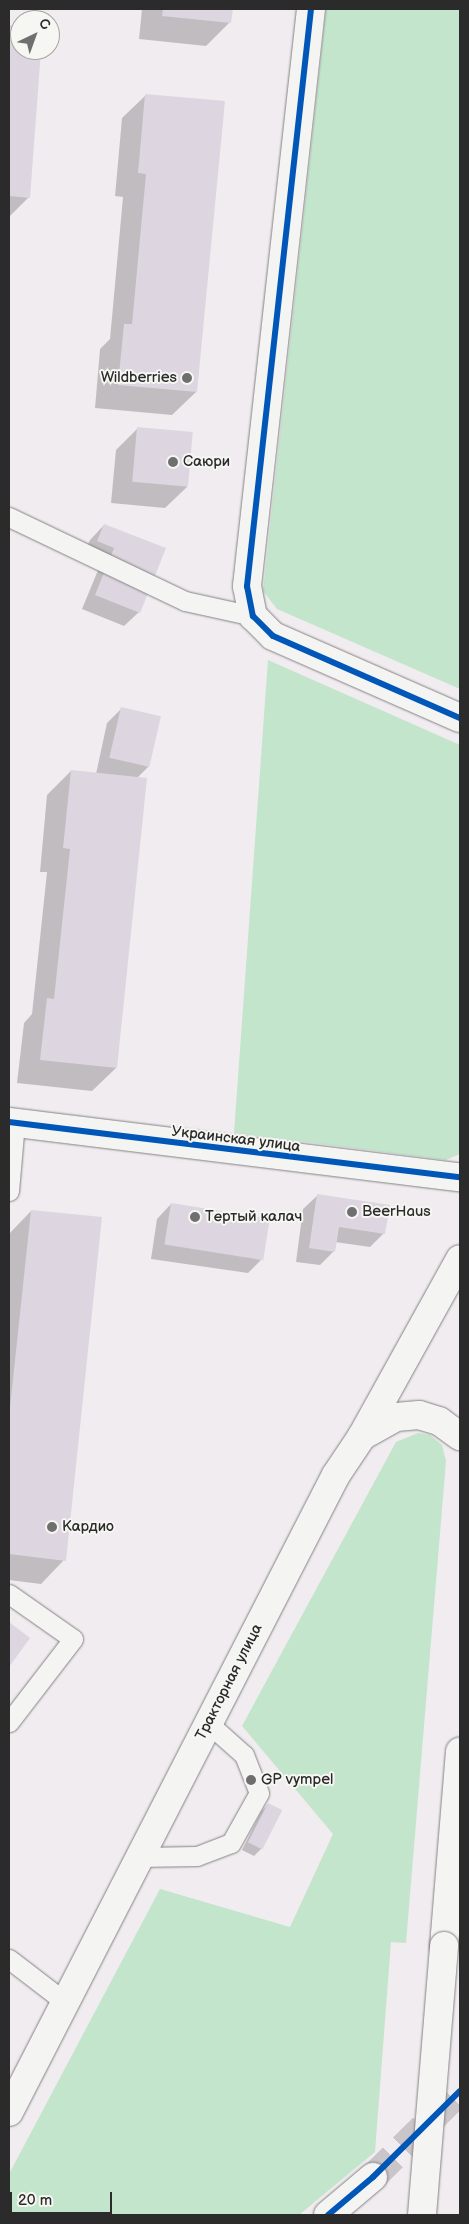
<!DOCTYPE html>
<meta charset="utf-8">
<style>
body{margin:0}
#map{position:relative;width:469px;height:2224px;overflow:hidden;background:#f1ecf0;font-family:"Balsamiq Sans",sans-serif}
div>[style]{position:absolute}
.green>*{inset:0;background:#c2e5cb}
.shadow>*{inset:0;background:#0003}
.building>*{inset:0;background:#ddd5df;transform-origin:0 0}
.tertiary-tunnel>*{height:28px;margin-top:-14px;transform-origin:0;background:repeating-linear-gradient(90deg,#c9c5c9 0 28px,transparent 0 42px)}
.roads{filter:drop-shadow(0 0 1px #848284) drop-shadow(0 0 1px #848284)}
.service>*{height:19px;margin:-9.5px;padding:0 9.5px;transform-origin:9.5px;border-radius:9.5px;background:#f4f4f3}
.minor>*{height:28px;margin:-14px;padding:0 14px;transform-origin:14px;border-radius:14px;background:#f4f4f3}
.tertiary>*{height:28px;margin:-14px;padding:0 14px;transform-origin:14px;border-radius:14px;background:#f4f4f3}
.primary>*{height:28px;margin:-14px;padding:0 14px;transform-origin:14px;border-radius:14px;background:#f4f4f3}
.bridges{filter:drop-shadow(0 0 1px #848284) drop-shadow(0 0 1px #848284)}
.primary-bridge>*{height:28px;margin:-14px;padding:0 14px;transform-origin:14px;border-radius:14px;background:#f4f4f3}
.cycleway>*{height:6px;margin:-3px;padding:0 3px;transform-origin:3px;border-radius:3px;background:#0057b8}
.dots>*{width:14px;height:14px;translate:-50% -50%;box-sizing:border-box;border:2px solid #f6f6f2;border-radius:50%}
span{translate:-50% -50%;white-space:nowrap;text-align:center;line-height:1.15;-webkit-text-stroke:4px #f6f6f2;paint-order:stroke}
.poi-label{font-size:15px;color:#2b2b2b}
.right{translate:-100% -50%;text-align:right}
.left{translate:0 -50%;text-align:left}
.street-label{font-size:15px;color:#2b2b2b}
.frame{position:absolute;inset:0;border:10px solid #2b2b2b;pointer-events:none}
.north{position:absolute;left:10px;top:10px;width:50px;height:50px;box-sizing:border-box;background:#f6f6f2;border:1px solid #a5a5a2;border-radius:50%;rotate:42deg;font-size:14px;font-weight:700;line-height:20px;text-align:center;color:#2b2b2b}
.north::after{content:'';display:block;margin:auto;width:18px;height:22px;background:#706f70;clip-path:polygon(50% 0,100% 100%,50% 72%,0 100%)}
.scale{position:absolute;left:10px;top:2192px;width:102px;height:22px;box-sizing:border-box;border:2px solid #2b2b2b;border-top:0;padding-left:6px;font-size:15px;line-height:18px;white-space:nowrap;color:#2b2b2b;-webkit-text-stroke:4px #f6f6f2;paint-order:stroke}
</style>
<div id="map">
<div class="green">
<i style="clip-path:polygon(326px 9px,460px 9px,460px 689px,277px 609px,263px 591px)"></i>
<i style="clip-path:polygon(268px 660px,460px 745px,460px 1154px,446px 1160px,234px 1133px)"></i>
<i style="clip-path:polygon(418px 1433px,430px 1435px,442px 1445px,446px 1461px,406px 1943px,391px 1942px,375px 2152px,299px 2215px,9px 2215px,9px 2174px,160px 1889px,290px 1927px,333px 1834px,242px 1726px,396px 1442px)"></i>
</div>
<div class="shadow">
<i style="clip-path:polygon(142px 9px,231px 9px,230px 22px,206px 46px,139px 39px)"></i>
<i style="clip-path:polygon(9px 26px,20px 27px,20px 50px,40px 50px,28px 198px,9px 217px)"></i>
<i style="clip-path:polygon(146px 95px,196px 392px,172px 415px,95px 408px,100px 349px,110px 339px,123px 197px,115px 196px,122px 118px)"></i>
<i style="clip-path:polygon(138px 428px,187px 487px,165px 508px,111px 503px,116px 450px)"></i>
<i style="clip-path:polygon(104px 525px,164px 549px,139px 612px,124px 626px,82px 609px,101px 563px,83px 555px,90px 540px)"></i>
<i style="clip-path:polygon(121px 709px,149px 766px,137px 778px,116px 1068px,92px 1091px,17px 1083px,24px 1023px,32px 1014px,47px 872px,40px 872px,47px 795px,71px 771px,96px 774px,107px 723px)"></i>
<i style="clip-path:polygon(318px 1195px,384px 1233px,370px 1247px,335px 1242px,334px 1251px,320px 1265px,296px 1262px,303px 1209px)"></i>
<i style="clip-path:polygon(171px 1204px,262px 1259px,248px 1273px,151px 1259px,157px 1219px)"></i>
<i style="clip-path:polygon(31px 1211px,64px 1560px,41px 1584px,9px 1580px,9px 1234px)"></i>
<i style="clip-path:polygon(268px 1804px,281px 1810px,261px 1849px,254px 1856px,242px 1850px,261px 1812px)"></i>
</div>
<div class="building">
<i style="clip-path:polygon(163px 9px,233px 9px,231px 23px,162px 16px)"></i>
<i style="clip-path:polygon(9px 25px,20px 26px,20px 50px,41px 50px,30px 198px,9px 196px)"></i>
<i style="clip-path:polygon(145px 94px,225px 101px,197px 392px,118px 385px,124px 324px,132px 324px,146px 174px,138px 173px)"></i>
<i style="left:137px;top:427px;width:56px;height:55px;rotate:5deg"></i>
<i style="clip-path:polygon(104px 524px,166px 548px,140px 613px,95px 595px,114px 548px,97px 541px)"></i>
<i style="left:121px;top:707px;width:41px;height:52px;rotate:13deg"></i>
<i style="clip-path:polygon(71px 770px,147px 778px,117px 1068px,40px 1060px,47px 998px,54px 999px,70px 849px,63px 848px)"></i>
<i style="clip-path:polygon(317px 1194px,390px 1205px,385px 1234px,339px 1227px,335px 1252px,309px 1248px)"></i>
<i style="left:171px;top:1203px;width:100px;height:42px;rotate:9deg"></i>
<i style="clip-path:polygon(31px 1210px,102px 1217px,66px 1561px,9px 1554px,9px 1417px)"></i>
<i style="clip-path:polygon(9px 1622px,30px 1638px,9px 1667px)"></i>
<i style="left:268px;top:1803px;width:16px;height:44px;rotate:27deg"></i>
</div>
<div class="tertiary-tunnel">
<i style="left:373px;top:2177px;width:122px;rotate:-44.7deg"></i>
</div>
<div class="roads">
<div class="service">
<i style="left:9px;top:517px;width:195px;rotate:25.5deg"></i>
<i style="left:185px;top:601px;width:70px;rotate:12.4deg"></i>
<i style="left:9px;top:1191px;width:68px;rotate:-85deg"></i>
<i style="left:9px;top:1594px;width:78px;rotate:35.1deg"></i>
<i style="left:73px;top:1639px;width:105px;rotate:127.6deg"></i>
<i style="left:140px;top:1857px;width:57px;rotate:-1deg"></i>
<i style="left:197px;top:1856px;width:36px;rotate:-21deg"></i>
<i style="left:231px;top:1843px;width:57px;rotate:-60.8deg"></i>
<i style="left:259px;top:1793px;width:41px;rotate:-111.5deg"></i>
<i style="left:244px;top:1755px;width:48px;rotate:-138.4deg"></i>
<i style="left:9px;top:1959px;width:71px;rotate:37.5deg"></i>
</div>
<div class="minor">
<i style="left:311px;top:9px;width:581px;rotate:96.33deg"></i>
<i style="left:247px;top:586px;width:31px;rotate:79deg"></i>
<i style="left:253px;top:616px;width:28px;rotate:45deg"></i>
<i style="left:273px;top:636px;width:204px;rotate:23.7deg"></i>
<i style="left:9px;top:1122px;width:454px;rotate:7deg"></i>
</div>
<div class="tertiary">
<i style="left:328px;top:2215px;width:59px;rotate:-40.2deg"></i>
</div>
<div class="primary">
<i style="left:362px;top:1436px;width:39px;rotate:-29deg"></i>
<i style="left:396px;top:1417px;width:23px;rotate:-5deg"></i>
<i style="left:419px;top:1415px;width:21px;rotate:17deg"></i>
<i style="left:439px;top:1421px;width:26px;rotate:36deg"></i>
<i style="left:444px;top:1946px;width:195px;rotate:-85.3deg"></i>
<i style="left:9px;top:2112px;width:716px;rotate:-62.83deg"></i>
<i style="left:336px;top:1475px;width:47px;rotate:-56.3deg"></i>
<i style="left:362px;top:1436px;width:202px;rotate:-61deg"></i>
</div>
</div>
<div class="bridges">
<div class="primary-bridge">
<i style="left:422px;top:2215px;width:270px;rotate:-85.3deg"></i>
</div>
</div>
<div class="cycleway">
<i style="left:311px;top:9px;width:581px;rotate:96.33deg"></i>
<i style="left:247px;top:586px;width:31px;rotate:79deg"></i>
<i style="left:253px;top:616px;width:28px;rotate:45deg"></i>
<i style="left:273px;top:636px;width:204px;rotate:23.7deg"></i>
<i style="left:9px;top:1122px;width:454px;rotate:7deg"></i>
<i style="left:328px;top:2215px;width:59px;rotate:-40.2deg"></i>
<i style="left:373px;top:2177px;width:122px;rotate:-44.7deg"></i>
</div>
<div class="dots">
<i style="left:187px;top:378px;background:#706f70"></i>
<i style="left:173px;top:462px;background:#706f70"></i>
<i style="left:352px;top:1212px;background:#706f70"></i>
<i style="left:195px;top:1217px;background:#706f70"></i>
<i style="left:52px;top:1527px;background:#706f70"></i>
<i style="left:251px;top:1780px;background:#706f70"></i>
</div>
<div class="poi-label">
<span class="right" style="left:177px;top:378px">Wildberries</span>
<span class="left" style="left:183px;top:462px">Саюри</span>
<span class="left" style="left:362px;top:1212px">BeerHaus</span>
<span class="left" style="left:205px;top:1217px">Тертый калач</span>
<span class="left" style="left:62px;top:1527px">Кардио</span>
<span class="left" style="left:261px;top:1780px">GP vympel</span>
</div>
<div class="street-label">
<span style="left:236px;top:1139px;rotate:7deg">Украинская улица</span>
<span style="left:229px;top:1682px;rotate:-63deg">Тракторная улица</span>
</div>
<div class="frame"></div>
<div class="north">С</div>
<div class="scale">20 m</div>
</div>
